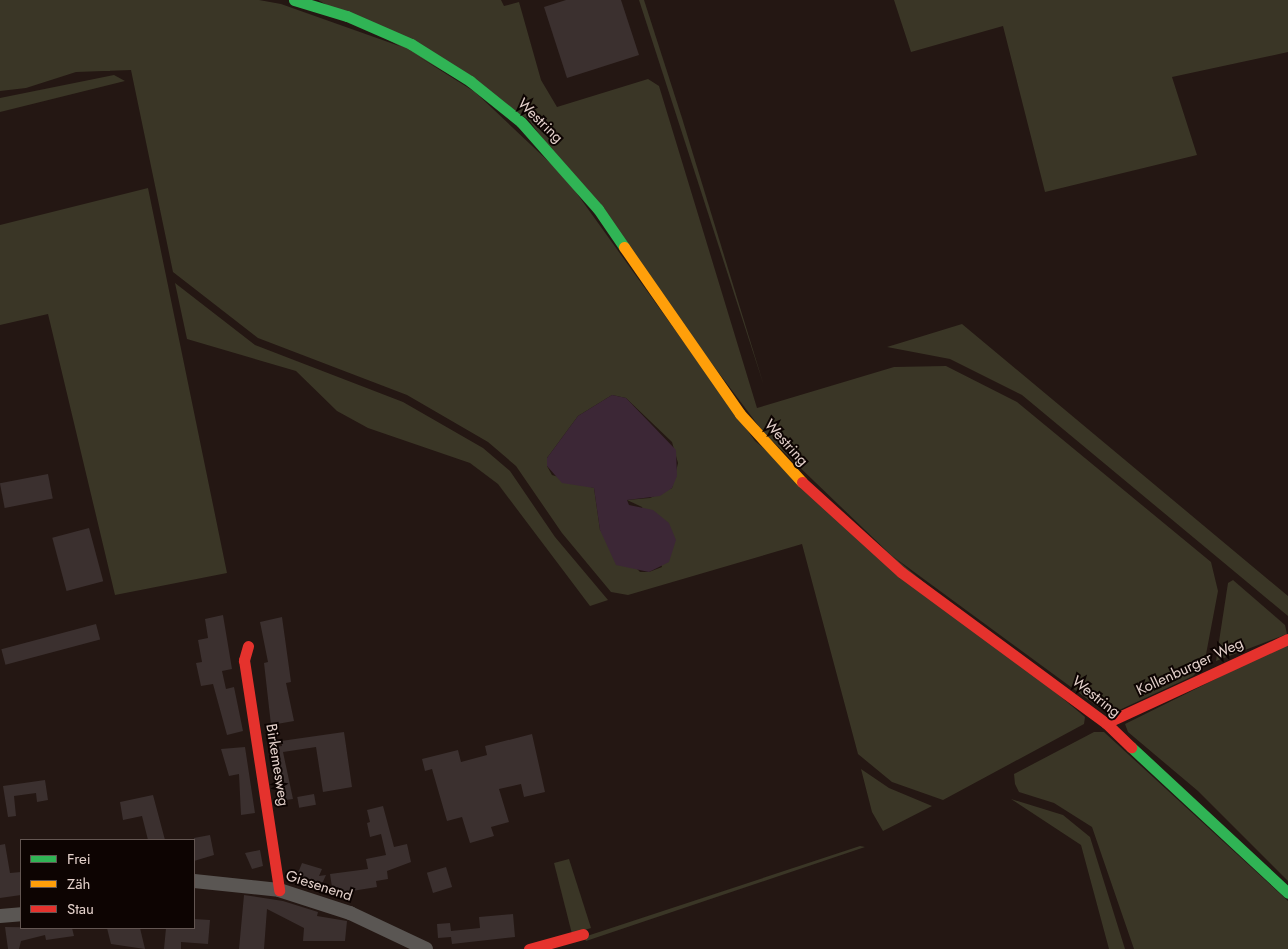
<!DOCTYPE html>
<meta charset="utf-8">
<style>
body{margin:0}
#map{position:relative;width:1288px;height:949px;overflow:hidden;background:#241713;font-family:Jost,sans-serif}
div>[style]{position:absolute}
.green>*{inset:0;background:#3a3626}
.water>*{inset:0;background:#3c2736}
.building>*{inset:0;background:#3b302f;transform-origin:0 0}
.street>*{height:14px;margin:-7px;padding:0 7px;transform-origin:7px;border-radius:7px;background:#5a5653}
.fast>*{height:11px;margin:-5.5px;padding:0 5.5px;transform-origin:5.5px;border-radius:5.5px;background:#30b455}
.slow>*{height:11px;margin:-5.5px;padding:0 5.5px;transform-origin:5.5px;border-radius:5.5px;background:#ff9f0a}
.jam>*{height:11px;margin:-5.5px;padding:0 5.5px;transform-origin:5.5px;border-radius:5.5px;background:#e5322d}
span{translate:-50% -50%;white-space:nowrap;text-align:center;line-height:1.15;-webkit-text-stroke:4px #0d0402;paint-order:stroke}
.street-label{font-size:15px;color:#e4d1cb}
.legend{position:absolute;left:20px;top:839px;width:175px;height:90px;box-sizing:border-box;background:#0d0402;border:1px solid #635652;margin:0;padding:6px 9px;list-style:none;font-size:15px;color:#e4d1cb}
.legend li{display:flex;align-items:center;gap:10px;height:25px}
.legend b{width:25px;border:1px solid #635652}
</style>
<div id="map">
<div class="green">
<i style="clip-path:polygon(evenodd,0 0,259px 0,281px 4px,405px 48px,475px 92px,565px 177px,755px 441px,1085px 717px,1084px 724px,943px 800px,892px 782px,858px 754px,802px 544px,628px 595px,611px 592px,562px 533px,516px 466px,488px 442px,407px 395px,258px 338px,173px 272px,131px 70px,76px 72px,26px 88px,0 91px,0 0,612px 395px,626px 398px,672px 442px,678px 463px,672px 488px,650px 498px,627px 500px,642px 507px,662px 567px,649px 572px,640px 572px,600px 530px,594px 488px,552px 475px,547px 466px,547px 458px,578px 416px,612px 395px)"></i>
<i style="clip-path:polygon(318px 0,501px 0,504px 6px,519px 2px,541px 80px,557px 107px,648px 79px,659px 86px,757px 408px,894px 367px,946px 366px,1017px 402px,1211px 562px,1218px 591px,1204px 665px,1193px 676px,1115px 712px,1105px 712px,891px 555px,764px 433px,528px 119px)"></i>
<i style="clip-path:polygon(639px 0,644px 0,682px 118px,764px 386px)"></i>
<i style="clip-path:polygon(894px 0,1288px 0,1288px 52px,1172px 77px,1197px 155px,1045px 192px,1003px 26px,911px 52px)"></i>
<i style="clip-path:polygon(114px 75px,125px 81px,0 112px,0 98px)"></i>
<i style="clip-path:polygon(148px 188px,227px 573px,115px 595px,48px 314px,0 325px,0 225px)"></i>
<i style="clip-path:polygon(175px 283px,255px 345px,403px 402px,483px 448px,510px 471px,555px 537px,608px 600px,590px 606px,498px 484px,470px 463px,368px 428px,337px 411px,296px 371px,187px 339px)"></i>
<i style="clip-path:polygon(962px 324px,1288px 596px,1288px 616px,1022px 395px,950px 359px,887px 347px)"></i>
<i style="clip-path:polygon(1233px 580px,1285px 625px,1287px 634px,1216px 661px,1228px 583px)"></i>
<i style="clip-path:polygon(1288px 643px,1288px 881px,1198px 791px,1128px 732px,1125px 724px)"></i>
<i style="clip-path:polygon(1094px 732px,1104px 732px,1288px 901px,1288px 949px,1134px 949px,1092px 827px,1054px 803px,1019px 792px,1015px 784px,1014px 774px)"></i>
<i style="clip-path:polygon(861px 769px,889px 788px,932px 806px,883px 831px,872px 812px)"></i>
<i style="clip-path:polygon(1011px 799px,1063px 815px,1090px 837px,1125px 949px,1109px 949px,1081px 845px)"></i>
<i style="clip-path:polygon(860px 846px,865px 847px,586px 941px,584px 937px)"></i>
<i style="clip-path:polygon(569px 859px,591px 928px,572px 934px,554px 863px)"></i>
</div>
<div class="water">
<i style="clip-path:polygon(612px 395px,626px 398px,676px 450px,677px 476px,672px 488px,660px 496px,627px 500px,629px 505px,653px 510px,669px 523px,676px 540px,669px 562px,649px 572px,616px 565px,600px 530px,594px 488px,562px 483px,547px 466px,547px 458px,578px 416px)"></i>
</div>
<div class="building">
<i style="clip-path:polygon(566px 0,621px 0,639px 55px,567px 78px,544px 7px)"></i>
<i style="left:48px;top:474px;width:25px;height:49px;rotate:79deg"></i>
<i style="left:89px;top:528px;width:55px;height:38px;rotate:75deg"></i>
<i style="clip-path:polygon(223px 615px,232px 669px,222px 671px,226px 689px,234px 687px,243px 731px,227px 735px,213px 684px,201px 686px,196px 663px,202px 662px,198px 640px,208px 638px,205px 619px)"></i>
<i style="clip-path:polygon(282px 617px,291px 682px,286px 683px,294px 721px,271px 725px,264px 663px,268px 662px,260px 622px)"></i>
<i style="left:96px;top:624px;width:16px;height:98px;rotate:75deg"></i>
<i style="clip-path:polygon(344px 732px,352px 787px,323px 792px,316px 747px,283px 752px,293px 799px,278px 801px,269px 748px,282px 746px,281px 741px)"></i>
<i style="clip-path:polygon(532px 734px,545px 792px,524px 797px,521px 784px,499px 789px,509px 822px,491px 827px,494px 836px,470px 843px,462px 817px,447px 821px,432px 769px,425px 771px,422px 759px,458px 750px,461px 762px,487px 755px,485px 746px)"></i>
<i style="clip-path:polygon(245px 747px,255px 813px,241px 815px,239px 774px,229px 776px,221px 749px)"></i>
<i style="clip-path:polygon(45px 780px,48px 800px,37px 802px,36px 793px,14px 796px,16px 816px,8px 817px,3px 786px)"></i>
<i style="left:314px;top:794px;width:11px;height:17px;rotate:80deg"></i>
<i style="clip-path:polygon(153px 795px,165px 840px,148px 840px,142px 816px,123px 820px,120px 802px)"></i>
<i style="clip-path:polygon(383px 806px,394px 847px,407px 844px,411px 862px,387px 871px,388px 879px,376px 881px,377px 887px,333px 894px,330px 874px,368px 869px,366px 859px,386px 855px,381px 834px,370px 837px,367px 823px,370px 822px,367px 810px)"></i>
<i style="clip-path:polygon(210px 835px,214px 855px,194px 861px,194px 838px)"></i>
<i style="clip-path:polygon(5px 844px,10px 873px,21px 872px,21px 895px,0 898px,0 845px)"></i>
<i style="clip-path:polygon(260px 850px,263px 866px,252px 869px,245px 853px)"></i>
<i style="clip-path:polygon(302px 863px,322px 869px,319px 876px,326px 875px,320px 888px,296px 878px)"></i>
<i style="left:446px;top:867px;width:21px;height:20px;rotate:73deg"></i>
<i style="clip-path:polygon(244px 895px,283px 901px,318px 912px,317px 916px,347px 921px,345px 941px,303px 941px,304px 928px,267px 909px,264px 949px,239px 949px)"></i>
<i style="clip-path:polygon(513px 914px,515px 937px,452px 944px,451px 937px,438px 938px,437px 924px,450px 923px,451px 931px,480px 928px,479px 917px)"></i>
<i style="clip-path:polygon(194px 919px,210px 920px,208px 944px,181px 942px,181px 949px,164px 949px,166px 928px,194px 928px)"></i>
<i style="clip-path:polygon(5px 927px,72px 928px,74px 936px,46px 940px,45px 935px,21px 941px,19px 949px,8px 949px)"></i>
<i style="clip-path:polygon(107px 928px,140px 928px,145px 949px,111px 944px)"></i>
</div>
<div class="street">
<i style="left:194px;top:881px;width:85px;rotate:6deg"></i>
<i style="left:279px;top:890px;width:75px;rotate:17.9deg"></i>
<i style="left:350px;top:913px;width:84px;rotate:25.3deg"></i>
<i style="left:0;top:916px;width:21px;rotate:-5deg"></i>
</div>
<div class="fast">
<i style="left:294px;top:0;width:55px;rotate:16.8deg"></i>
<i style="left:347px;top:16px;width:70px;rotate:23.6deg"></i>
<i style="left:411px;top:44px;width:70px;rotate:32.1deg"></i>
<i style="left:470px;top:81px;width:65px;rotate:38.8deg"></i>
<i style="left:521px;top:122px;width:116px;rotate:48.5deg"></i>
<i style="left:598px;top:209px;width:46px;rotate:55.6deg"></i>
<i style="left:1131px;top:747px;width:214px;rotate:42.9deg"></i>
</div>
<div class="slow">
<i style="left:624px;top:247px;width:203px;rotate:55.2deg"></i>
<i style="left:740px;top:414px;width:92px;rotate:47.6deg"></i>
</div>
<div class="jam">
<i style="left:802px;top:482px;width:134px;rotate:42.3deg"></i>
<i style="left:901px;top:572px;width:255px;rotate:36.4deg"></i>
<i style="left:1106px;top:723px;width:35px;rotate:44deg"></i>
<i style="left:248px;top:646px;width:15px;rotate:106deg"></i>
<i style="left:244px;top:660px;width:233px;rotate:81.3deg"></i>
<i style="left:1106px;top:723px;width:200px;rotate:-24.8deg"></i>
<i style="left:529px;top:949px;width:56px;rotate:-15.5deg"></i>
</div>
<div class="street-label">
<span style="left:540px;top:121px;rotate:44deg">Westring</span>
<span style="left:786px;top:443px;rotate:48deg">Westring</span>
<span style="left:1190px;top:667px;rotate:-25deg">Kollenburger Weg</span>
<span style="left:1096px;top:697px;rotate:38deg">Westring</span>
<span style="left:277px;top:765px;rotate:81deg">Birkemesweg</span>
<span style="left:319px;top:886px;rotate:18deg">Giesenend</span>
</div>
<ul class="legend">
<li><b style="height:6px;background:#30b455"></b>Frei</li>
<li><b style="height:6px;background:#ff9f0a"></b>Zäh</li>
<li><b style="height:6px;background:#e5322d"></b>Stau</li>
</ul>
</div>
